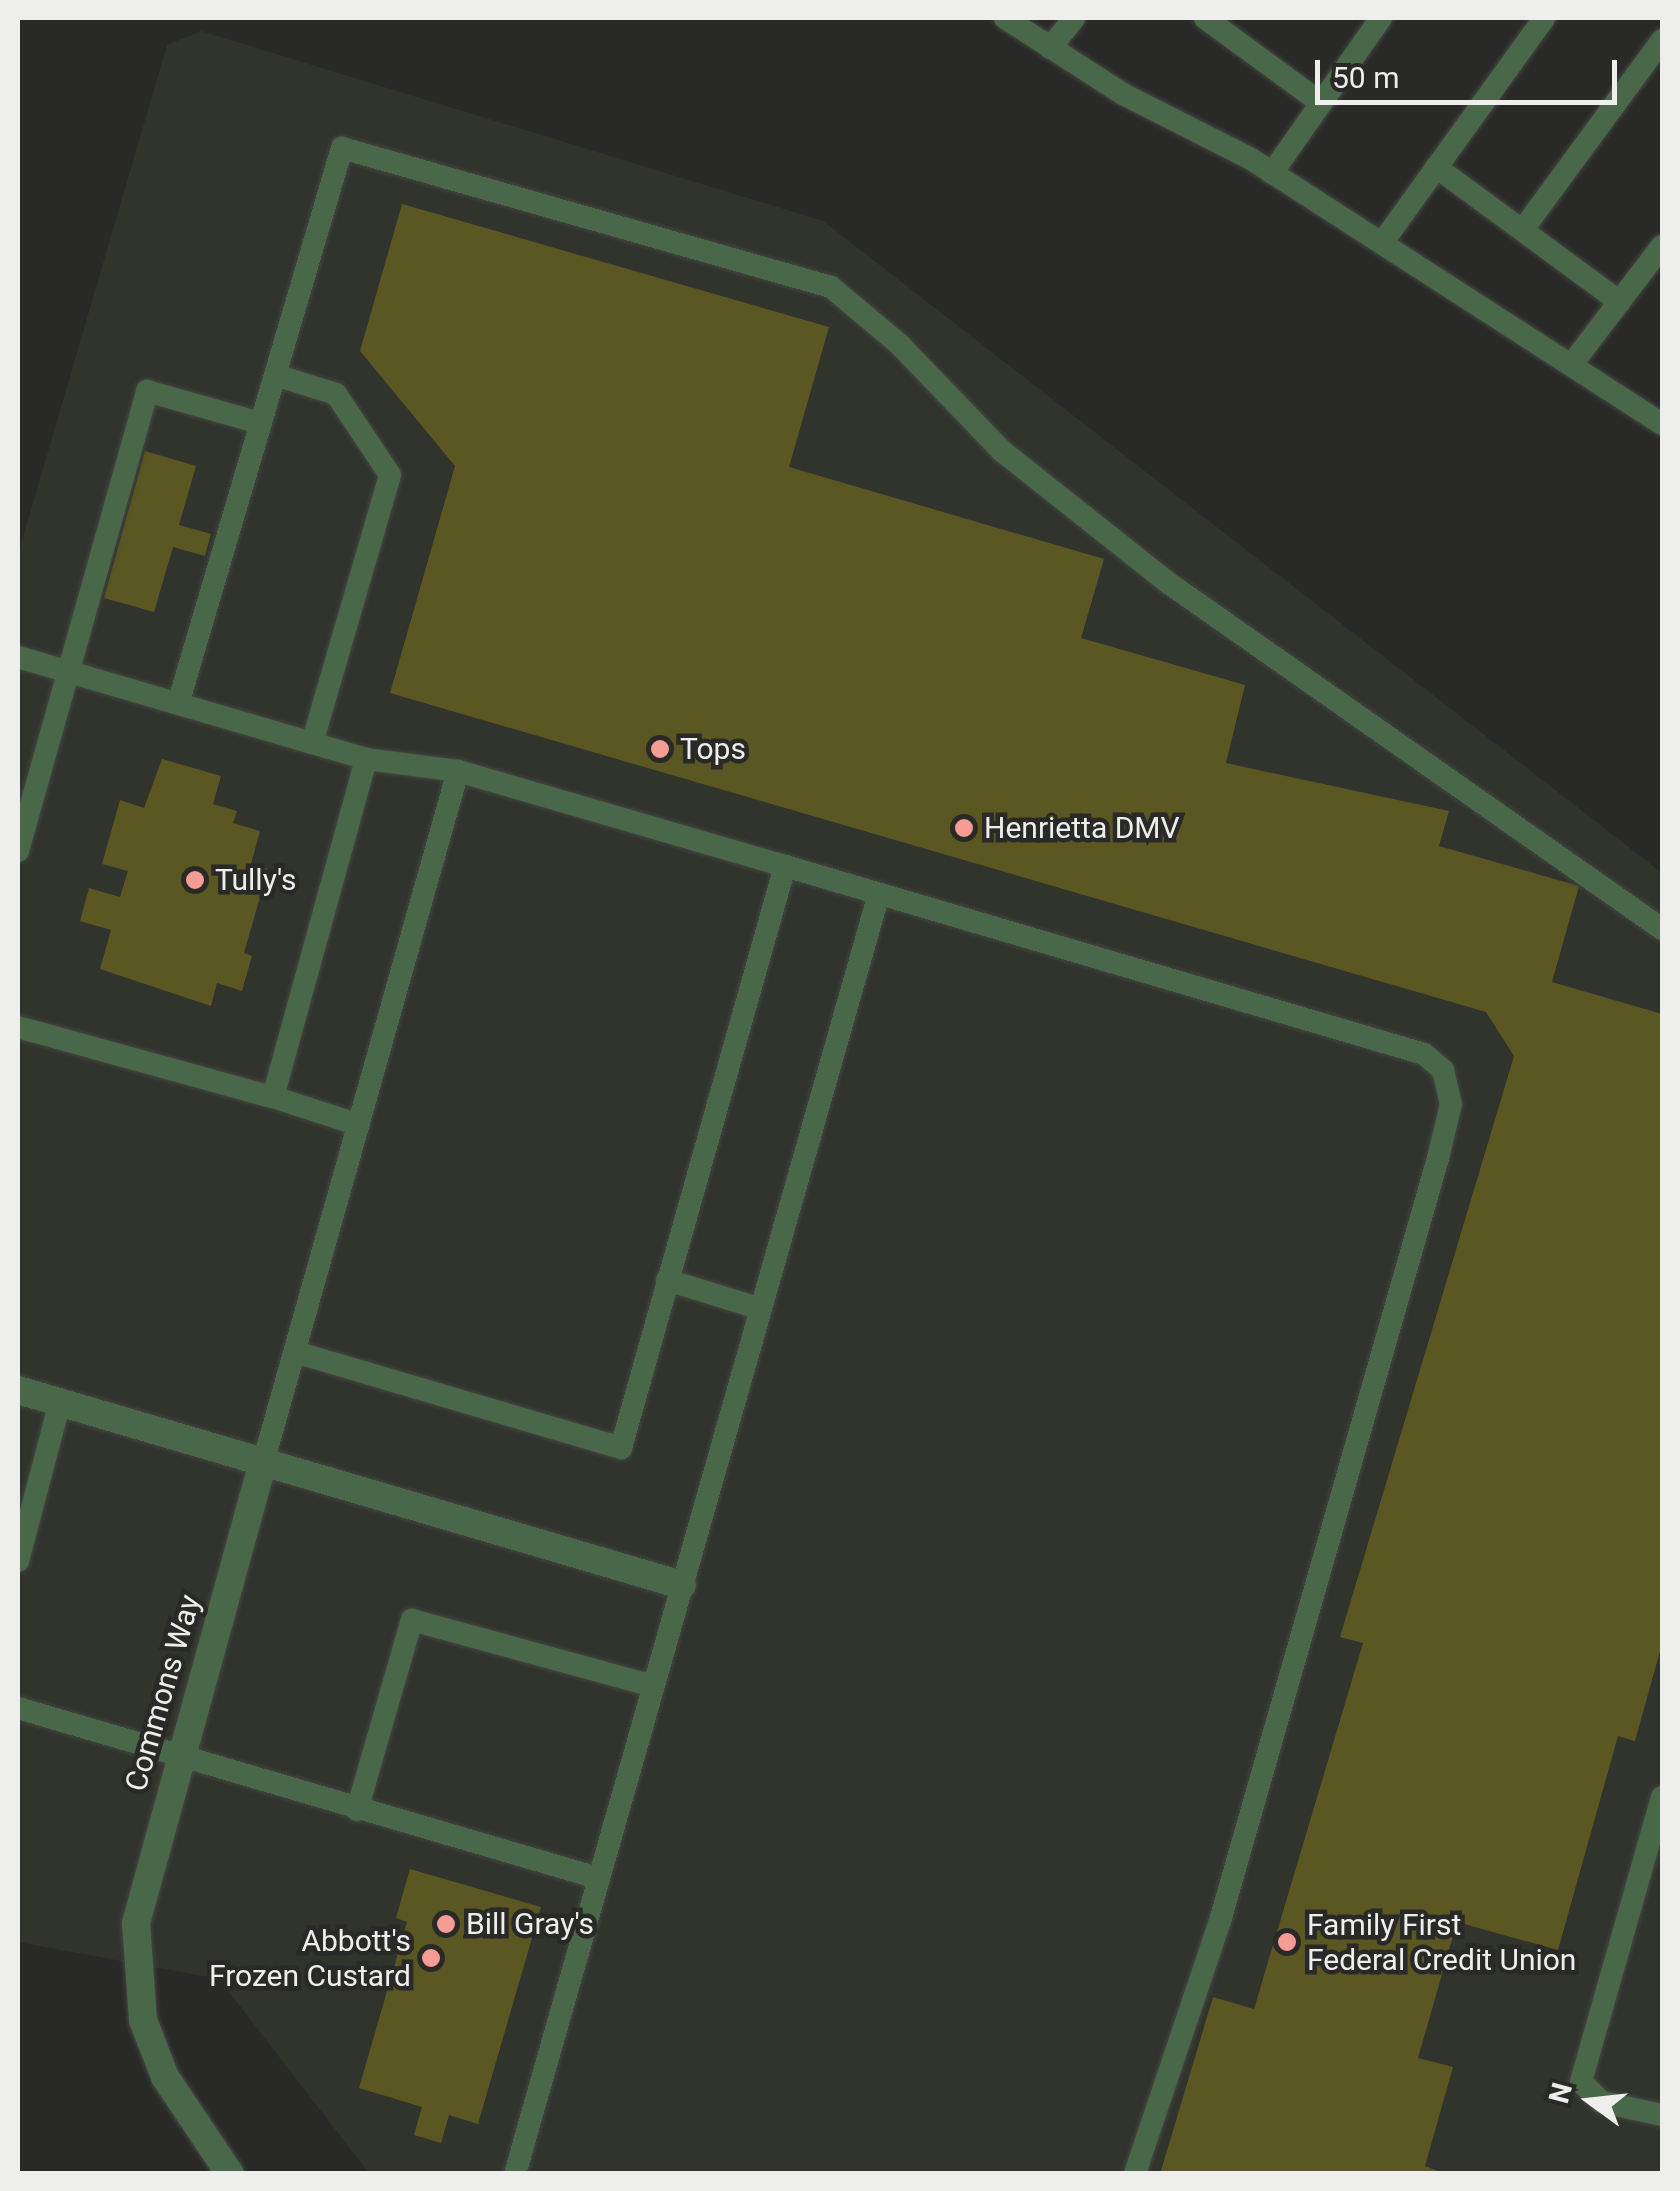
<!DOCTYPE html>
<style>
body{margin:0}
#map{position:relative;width:1680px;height:2191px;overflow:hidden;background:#292a27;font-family:Roboto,sans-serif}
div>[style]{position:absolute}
.built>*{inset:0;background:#30342c}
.building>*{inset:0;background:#5b5722}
.roads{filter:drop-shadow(0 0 2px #454543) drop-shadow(0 0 2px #454543)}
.service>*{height:22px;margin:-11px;padding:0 11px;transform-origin:11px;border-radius:11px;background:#496849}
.minor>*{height:28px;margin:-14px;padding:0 14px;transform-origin:14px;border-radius:14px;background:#496849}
.dots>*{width:28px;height:28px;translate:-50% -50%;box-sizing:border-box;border:5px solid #292a27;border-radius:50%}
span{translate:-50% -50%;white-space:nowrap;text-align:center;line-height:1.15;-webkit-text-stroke:9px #292a27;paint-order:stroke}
.poi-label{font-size:30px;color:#eeeeed}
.left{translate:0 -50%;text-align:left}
.right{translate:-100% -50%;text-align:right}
.street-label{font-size:30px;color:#eeeeed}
.frame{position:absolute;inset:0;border:20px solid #eeeeed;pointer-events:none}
.north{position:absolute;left:1540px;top:2051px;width:100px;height:100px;-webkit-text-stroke:8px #292a27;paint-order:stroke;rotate:285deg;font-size:28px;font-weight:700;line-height:40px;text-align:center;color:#eeeeed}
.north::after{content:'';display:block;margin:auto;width:35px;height:45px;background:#eeeeed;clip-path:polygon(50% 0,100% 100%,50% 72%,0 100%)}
.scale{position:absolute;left:1315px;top:60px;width:302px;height:45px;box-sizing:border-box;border:5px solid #eeeeed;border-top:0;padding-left:12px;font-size:30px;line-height:35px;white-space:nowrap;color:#eeeeed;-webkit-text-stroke:8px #292a27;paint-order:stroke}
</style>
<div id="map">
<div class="built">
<i style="clip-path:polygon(201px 31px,823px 221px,1662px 873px,1662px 2173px,369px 2173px,219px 1979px,18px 1942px,18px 554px,167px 45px)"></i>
</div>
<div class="building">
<i style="clip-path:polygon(402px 204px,829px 327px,789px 467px,1104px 559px,1081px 638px,1245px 685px,1226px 763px,1449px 811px,1439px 846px,1579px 886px,1552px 982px,1662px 1014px,1662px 1644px,1635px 1741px,1618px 1736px,1558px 1950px,1457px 1922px,1418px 2058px,1453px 2067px,1425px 2166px,1446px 2174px,1160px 2174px,1213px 1997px,1254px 2009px,1363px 1643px,1340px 1637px,1514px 1056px,1486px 1012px,390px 693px,455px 466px,360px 351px)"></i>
<i style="clip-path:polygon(145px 451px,196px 466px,179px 525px,211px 534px,205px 556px,173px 547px,154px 612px,104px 598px)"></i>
<i style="clip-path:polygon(162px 759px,221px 776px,213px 804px,237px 811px,233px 823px,260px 831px,251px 864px,268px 869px,244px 953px,252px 956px,242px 991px,217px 983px,211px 1006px,100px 969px,111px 930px,80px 921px,89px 888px,120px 897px,128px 871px,102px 864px,120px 800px,144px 808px)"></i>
<i style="clip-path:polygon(410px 1869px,541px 1907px,478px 2124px,449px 2115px,441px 2143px,414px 2135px,422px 2107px,359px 2088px,407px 1922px,396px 1918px)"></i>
</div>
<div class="roads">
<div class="service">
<i style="left:1005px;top:18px;width:140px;rotate:32.8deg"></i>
<i style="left:1123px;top:94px;width:144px;rotate:26.9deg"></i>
<i style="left:1251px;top:159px;width:489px;rotate:32.8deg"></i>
<i style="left:1205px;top:18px;width:144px;rotate:36.2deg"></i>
<i style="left:1050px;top:48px;width:38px;rotate:-51deg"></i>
<i style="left:1436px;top:167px;width:228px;rotate:36.3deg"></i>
<i style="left:1272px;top:173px;width:189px;rotate:-54.9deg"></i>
<i style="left:1524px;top:228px;width:233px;rotate:-53.7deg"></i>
<i style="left:1382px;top:243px;width:277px;rotate:-54.2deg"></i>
<i style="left:1572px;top:364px;width:148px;rotate:-52.7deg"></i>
<i style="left:275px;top:375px;width:64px;rotate:17.3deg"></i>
<i style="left:336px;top:394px;width:97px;rotate:56.3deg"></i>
<i style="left:390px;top:475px;width:279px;rotate:106.2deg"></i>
<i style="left:18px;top:657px;width:363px;rotate:16.3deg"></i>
<i style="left:366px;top:759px;width:93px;rotate:7.4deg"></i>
<i style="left:458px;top:771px;width:341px;rotate:16.2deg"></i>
<i style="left:785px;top:866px;width:666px;rotate:16.39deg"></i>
<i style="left:1424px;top:1054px;width:25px;rotate:40deg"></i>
<i style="left:1443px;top:1070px;width:35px;rotate:77deg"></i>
<i style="left:1451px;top:1104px;width:56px;rotate:103.5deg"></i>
<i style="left:1438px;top:1158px;width:790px;rotate:105.94deg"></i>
<i style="left:1221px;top:1918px;width:270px;rotate:108.6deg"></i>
<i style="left:178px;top:704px;width:580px;rotate:-73.57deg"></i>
<i style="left:342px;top:148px;width:508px;rotate:15.87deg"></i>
<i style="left:831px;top:287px;width:90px;rotate:40deg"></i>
<i style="left:900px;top:345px;width:147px;rotate:46.1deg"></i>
<i style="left:1002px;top:451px;width:214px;rotate:38.4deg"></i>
<i style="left:1170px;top:584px;width:601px;rotate:35.04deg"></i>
<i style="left:18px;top:851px;width:478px;rotate:-74.3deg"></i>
<i style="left:147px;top:391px;width:117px;rotate:15.8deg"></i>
<i style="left:18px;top:1027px;width:264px;rotate:15.4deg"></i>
<i style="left:273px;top:1097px;width:351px;rotate:-74.6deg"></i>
<i style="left:273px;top:1097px;width:90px;rotate:18deg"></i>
<i style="left:667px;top:1280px;width:98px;rotate:17.1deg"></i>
<i style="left:295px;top:1352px;width:340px;rotate:16.4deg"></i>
<i style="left:621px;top:1448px;width:605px;rotate:-74.26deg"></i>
<i style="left:263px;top:1463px;width:719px;rotate:-74.26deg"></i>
<i style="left:18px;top:1561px;width:164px;rotate:-75.2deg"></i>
<i style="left:18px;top:1708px;width:604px;rotate:16.34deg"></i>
<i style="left:1662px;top:1797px;width:296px;rotate:105.9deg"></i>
<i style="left:1581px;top:2082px;width:29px;rotate:44deg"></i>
<i style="left:1602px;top:2102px;width:61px;rotate:12.2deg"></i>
<i style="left:357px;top:1810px;width:198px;rotate:-73.9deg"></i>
<i style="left:412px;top:1620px;width:250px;rotate:15.3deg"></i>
<i style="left:515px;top:2174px;width:1331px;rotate:-74.13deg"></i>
</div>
<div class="minor">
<i style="left:18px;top:1390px;width:692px;rotate:16.37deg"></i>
<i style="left:230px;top:2174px;width:117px;rotate:-123.8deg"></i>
<i style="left:165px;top:2077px;width:61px;rotate:-111.1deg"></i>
<i style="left:143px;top:2020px;width:97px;rotate:-94.1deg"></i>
<i style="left:136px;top:1923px;width:477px;rotate:-74.6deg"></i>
</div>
</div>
<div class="dots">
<i style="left:660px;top:749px;background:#f59c94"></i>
<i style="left:964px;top:828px;background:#f59c94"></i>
<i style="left:195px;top:880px;background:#f59c94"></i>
<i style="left:446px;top:1924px;background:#f59c94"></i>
<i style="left:1287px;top:1942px;background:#f59c94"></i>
<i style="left:431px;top:1958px;background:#f59c94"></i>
</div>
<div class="poi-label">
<span class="left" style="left:680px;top:749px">Tops</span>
<span class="left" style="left:984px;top:828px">Henrietta DMV</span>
<span class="left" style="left:215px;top:880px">Tully's</span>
<span class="left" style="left:466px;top:1924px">Bill Gray's</span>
<span class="left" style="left:1307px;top:1942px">Family First<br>Federal Credit Union</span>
<span class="right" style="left:411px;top:1958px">Abbott's<br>Frozen Custard</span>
</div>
<div class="street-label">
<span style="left:163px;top:1693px;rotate:-74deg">Commons Way</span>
</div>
<div class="frame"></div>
<div class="north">N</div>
<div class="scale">50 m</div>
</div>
